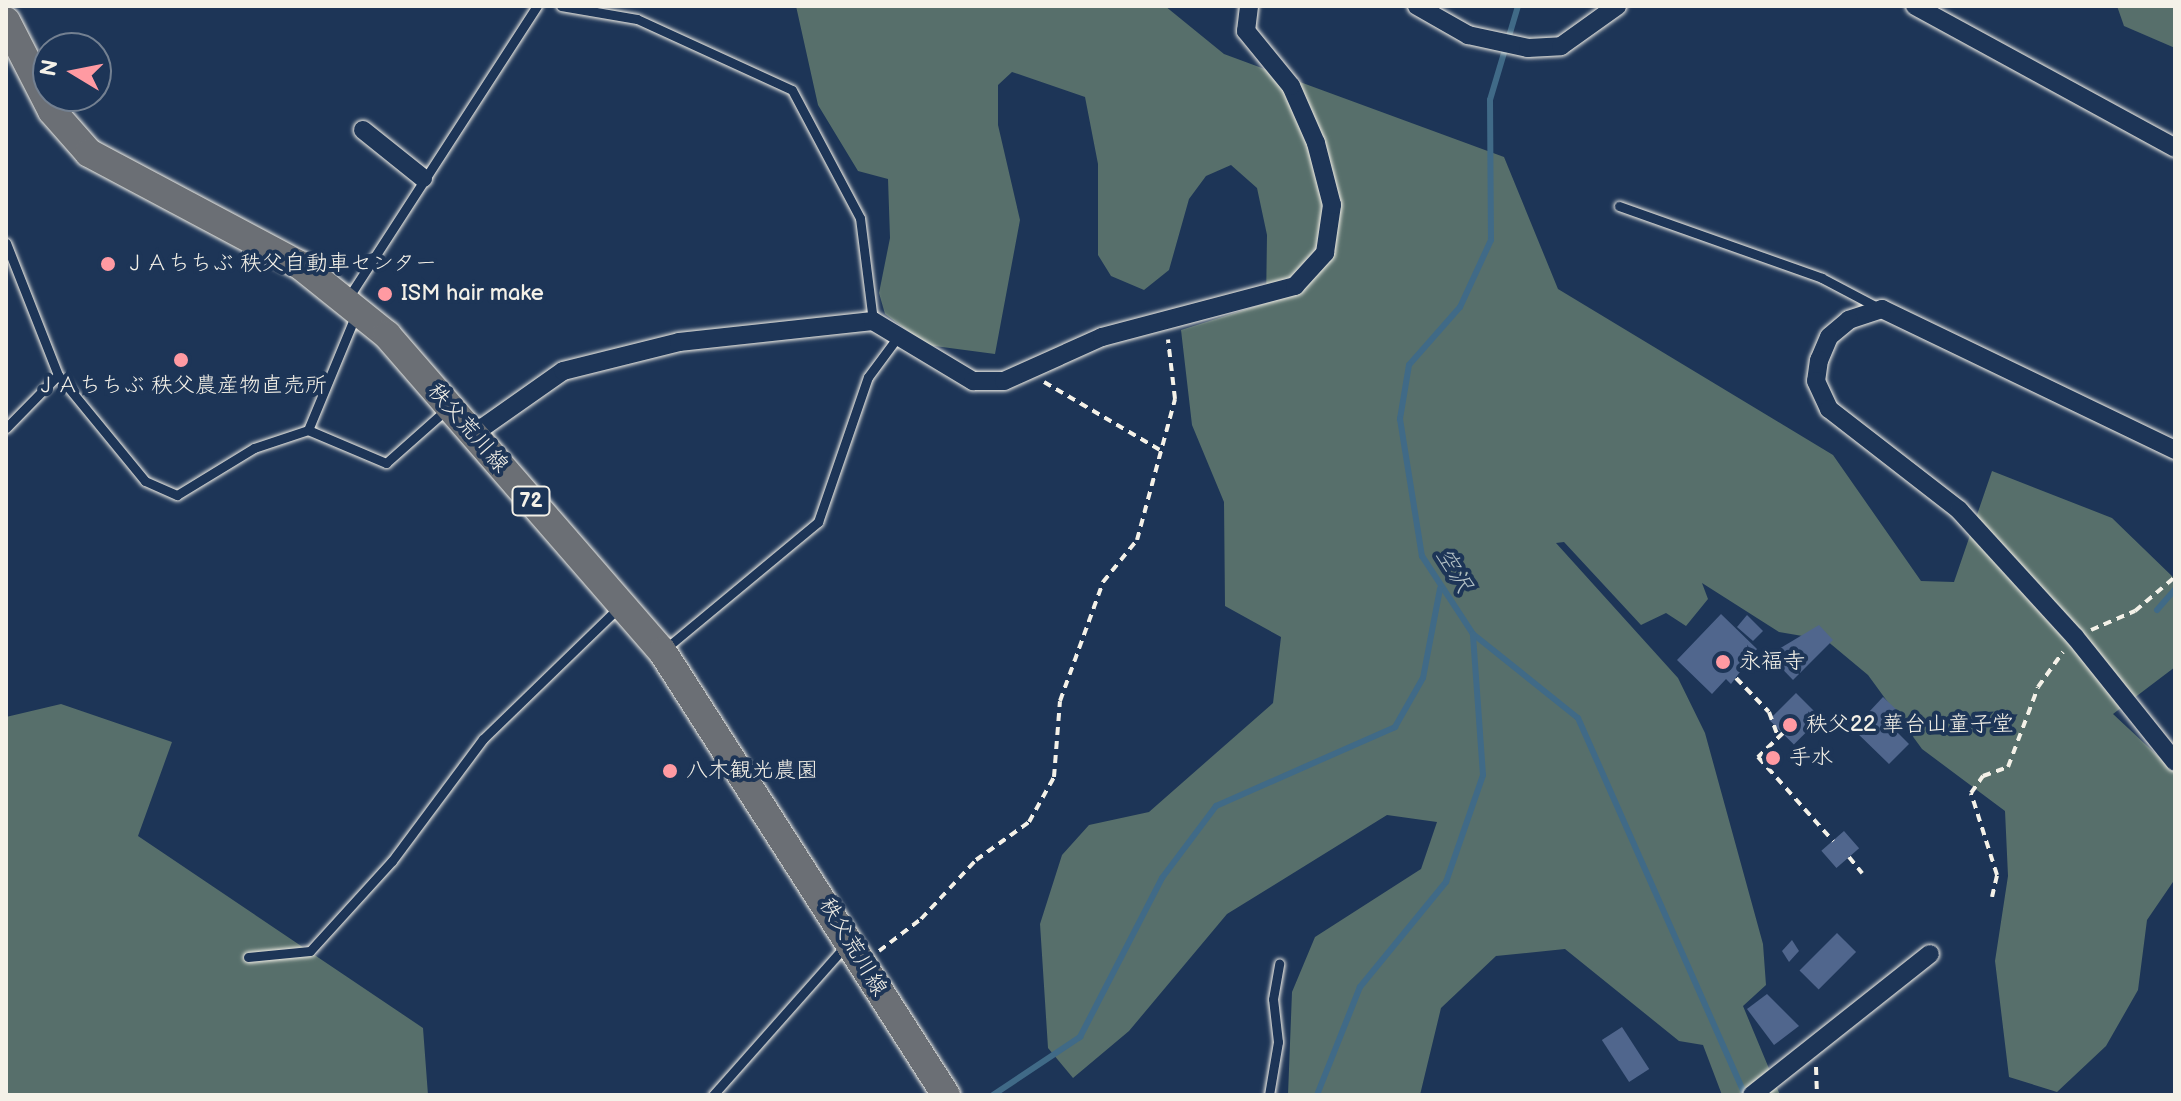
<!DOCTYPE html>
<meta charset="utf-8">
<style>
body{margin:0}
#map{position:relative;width:2181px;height:1101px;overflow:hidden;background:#1d3557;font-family:"Balsamiq Sans","Klee One",sans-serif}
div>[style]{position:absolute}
.green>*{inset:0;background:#576f6b}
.stream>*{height:6px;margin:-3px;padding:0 3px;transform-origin:3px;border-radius:3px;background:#406a87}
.building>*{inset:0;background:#50668d;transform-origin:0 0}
.path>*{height:4px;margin-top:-2px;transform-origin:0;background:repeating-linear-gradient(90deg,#f4f1e8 0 8px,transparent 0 14px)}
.roads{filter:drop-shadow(0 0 2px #f4f1e8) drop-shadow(0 0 2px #f4f1e8)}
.service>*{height:9px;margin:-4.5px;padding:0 4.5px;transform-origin:4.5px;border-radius:4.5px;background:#1d3557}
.minor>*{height:18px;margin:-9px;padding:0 9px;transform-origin:9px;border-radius:9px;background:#1d3557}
.primary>*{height:28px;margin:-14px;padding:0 14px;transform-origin:14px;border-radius:14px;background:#6b6f75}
.dots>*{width:22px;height:22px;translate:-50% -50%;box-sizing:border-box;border:4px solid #1d3557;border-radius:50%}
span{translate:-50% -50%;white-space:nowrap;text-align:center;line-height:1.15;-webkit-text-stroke:8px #1d3557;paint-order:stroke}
.shield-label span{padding:2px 6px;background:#1d3557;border:2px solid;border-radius:6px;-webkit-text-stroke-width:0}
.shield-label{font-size:20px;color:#f4f1e8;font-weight:700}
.poi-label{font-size:22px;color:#f4f1e8}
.left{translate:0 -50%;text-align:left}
.street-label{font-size:22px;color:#f4f1e8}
.water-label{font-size:24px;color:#b5c2c6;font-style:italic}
.frame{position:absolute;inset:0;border:8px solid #f4f1e8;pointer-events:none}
.north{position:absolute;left:32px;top:32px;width:80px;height:80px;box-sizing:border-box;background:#1d3557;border:2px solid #738091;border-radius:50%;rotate:280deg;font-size:22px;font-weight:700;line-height:32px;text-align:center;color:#f4f1e8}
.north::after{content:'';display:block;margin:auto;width:28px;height:36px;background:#ff9aa2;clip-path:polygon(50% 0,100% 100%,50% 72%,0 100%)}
</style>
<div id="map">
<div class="green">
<i style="clip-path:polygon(796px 6px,1165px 6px,1224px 54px,1504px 157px,1558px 289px,1833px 455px,1921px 581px,1954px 582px,1992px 471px,2112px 518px,2175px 579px,2175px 667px,2113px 714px,2175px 772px,2175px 879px,2147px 920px,2138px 990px,2106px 1046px,2057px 1092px,2009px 1077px,1995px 961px,2008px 876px,2005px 811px,1922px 749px,1868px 675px,1826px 640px,1779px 632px,1702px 583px,1708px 599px,1686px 626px,1666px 613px,1641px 625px,1564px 542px,1556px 543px,1678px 678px,1705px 733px,1763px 944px,1766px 985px,1743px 1006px,1780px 1095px,1722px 1095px,1703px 1045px,1679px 1041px,1565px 949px,1496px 956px,1441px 1008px,1420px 1095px,1288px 1095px,1292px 992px,1315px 937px,1421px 869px,1437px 822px,1387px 815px,1227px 914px,1129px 1031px,1073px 1078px,1048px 1048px,1040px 924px,1062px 855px,1089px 825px,1149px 812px,1273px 703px,1281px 637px,1225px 606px,1224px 502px,1192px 425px,1181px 330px,1266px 303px,1267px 235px,1257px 188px,1231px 165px,1206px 176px,1189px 199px,1169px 270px,1144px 290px,1111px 276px,1098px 255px,1098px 164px,1085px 97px,1012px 72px,998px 85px,998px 125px,1020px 220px,995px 354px,927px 345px,885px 314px,879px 293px,890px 238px,888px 179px,858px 171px,818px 105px)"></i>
<i style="clip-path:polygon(2117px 6px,2175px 6px,2175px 48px,2124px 26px)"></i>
<i style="clip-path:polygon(61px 704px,172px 742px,138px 836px,423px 1028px,428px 1095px,6px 1095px,6px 717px)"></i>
</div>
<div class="stream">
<i style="left:1518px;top:6px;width:98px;rotate:106.6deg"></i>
<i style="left:1490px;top:100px;width:140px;rotate:89.6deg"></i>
<i style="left:1491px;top:240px;width:74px;rotate:114.8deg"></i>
<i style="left:1460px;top:307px;width:77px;rotate:131.3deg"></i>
<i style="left:1409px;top:365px;width:55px;rotate:99.5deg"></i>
<i style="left:1400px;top:419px;width:139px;rotate:80.9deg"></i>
<i style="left:1422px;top:556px;width:93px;rotate:56.8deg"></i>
<i style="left:1473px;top:634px;width:134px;rotate:38.7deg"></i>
<i style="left:1578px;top:718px;width:412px;rotate:66.1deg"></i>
<i style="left:2157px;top:610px;width:28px;rotate:-49deg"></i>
<i style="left:993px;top:1095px;width:105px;rotate:-33.7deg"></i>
<i style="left:1080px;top:1037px;width:179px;rotate:-62.7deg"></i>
<i style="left:1162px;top:878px;width:90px;rotate:-53.1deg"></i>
<i style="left:1216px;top:806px;width:196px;rotate:-23.8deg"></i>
<i style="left:1395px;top:727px;width:56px;rotate:-60.3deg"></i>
<i style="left:1423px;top:678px;width:91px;rotate:-79.2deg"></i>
<i style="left:1317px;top:1095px;width:116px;rotate:-68.3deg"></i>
<i style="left:1360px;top:987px;width:136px;rotate:-50.7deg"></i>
<i style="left:1446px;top:882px;width:113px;rotate:-70.9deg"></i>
<i style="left:1483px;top:775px;width:141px;rotate:-94.1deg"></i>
</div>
<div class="building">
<i style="clip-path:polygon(1721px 614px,1757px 649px,1731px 684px,1726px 679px,1712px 694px,1677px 660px)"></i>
<i style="clip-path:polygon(1747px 615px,1763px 631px,1753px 641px,1737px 627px)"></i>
<i style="clip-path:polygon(1819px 625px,1833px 640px,1793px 680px,1769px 655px)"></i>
<i style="left:1796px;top:693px;width:35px;height:38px;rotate:45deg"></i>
<i style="clip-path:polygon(1883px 697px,1898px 711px,1887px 722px,1909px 744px,1889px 764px,1853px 729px)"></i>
<i style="left:1844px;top:831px;width:23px;height:30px;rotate:49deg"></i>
<i style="left:1837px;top:933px;width:27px;height:53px;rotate:45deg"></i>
<i style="clip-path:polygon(1792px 940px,1799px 951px,1789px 962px,1782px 951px)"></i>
<i style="clip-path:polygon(1767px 994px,1799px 1026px,1774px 1045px,1747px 1009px)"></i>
<i style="left:1622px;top:1027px;width:50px;height:24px;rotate:57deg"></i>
</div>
<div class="path">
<i style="left:1044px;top:382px;width:134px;rotate:30.4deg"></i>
<i style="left:2091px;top:630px;width:48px;rotate:-23.4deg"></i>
<i style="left:2135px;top:611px;width:52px;rotate:-40.4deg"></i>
<i style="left:1736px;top:678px;width:47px;rotate:45.9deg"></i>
<i style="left:1769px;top:712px;width:27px;rotate:70deg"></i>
<i style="left:1783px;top:733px;width:35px;rotate:136deg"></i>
<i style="left:1758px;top:757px;width:113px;rotate:48.2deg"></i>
<i style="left:1849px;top:857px;width:21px;rotate:51deg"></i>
<i style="left:1992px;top:897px;width:23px;rotate:-77deg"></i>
<i style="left:1997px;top:875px;width:86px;rotate:-107.6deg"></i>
<i style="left:1971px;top:793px;width:21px;rotate:-55deg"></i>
<i style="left:1983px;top:776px;width:27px;rotate:-20deg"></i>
<i style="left:2008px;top:767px;width:85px;rotate:-69.4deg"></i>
<i style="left:2038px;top:687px;width:43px;rotate:-54.5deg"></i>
<i style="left:879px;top:951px;width:53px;rotate:-37.3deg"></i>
<i style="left:921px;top:919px;width:81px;rotate:-47deg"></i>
<i style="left:976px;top:860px;width:65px;rotate:-35.6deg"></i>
<i style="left:1029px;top:822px;width:51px;rotate:-60.9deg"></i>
<i style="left:1054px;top:777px;width:76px;rotate:-85.5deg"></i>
<i style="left:1060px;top:701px;width:127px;rotate:-70.1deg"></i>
<i style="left:1103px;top:582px;width:54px;rotate:-51deg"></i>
<i style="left:1137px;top:540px;width:146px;rotate:-74.9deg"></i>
<i style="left:1175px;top:399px;width:60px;rotate:-96.7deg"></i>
<i style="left:1816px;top:1067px;width:28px;rotate:88deg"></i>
</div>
<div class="roads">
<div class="service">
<i style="left:561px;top:6px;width:77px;rotate:9.7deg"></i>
<i style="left:637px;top:19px;width:170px;rotate:24.6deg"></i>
<i style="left:792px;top:90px;width:145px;rotate:62deg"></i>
<i style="left:860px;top:218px;width:104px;rotate:82.8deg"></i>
<i style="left:1619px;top:206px;width:215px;rotate:19.5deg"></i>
<i style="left:1822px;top:278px;width:64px;rotate:27.8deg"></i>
<i style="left:6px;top:243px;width:142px;rotate:68.5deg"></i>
<i style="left:348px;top:298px;width:348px;rotate:-57.1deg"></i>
<i style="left:6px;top:428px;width:74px;rotate:-45.5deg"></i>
<i style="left:58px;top:375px;width:137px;rotate:50.6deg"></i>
<i style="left:145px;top:481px;width:35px;rotate:24deg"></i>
<i style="left:177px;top:495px;width:90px;rotate:-31.4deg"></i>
<i style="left:254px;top:448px;width:57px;rotate:-18.4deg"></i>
<i style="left:308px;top:430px;width:126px;rotate:-67.5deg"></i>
<i style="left:308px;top:430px;width:85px;rotate:22.9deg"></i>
<i style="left:386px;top:463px;width:80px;rotate:-41.5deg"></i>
<i style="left:665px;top:649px;width:199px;rotate:-39.7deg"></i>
<i style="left:818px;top:522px;width:153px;rotate:-71deg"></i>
<i style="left:868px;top:377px;width:49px;rotate:-53.4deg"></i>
<i style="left:248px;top:957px;width:62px;rotate:-5.5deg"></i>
<i style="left:310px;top:951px;width:122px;rotate:-47.7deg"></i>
<i style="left:392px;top:861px;width:152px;rotate:-53.3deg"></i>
<i style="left:483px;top:739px;width:188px;rotate:-44.1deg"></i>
<i style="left:713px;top:1095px;width:200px;rotate:-48.4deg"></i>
<i style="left:1269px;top:1095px;width:54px;rotate:-80.4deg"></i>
<i style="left:1278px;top:1042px;width:43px;rotate:-96.6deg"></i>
<i style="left:1273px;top:999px;width:36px;rotate:-80deg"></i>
</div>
<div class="minor">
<i style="left:1417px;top:6px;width:59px;rotate:29.6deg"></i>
<i style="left:1468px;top:35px;width:61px;rotate:12.2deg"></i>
<i style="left:1528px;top:48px;width:33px;rotate:-3deg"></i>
<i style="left:1561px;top:46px;width:69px;rotate:-35.5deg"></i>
<i style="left:1915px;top:6px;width:296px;rotate:28.6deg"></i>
<i style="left:363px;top:130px;width:77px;rotate:38.7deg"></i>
<i style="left:472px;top:435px;width:111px;rotate:-35.1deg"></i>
<i style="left:563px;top:371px;width:120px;rotate:-14deg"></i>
<i style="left:679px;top:342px;width:195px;rotate:-6.2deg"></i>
<i style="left:873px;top:321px;width:117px;rotate:31deg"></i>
<i style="left:973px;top:381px;width:31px"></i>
<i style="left:1004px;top:381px;width:107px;rotate:-24.2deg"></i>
<i style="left:1102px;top:337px;width:200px;rotate:-14.8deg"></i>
<i style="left:1295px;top:286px;width:45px;rotate:-47.7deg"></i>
<i style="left:1325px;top:253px;width:49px;rotate:-81.7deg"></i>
<i style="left:1332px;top:205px;width:64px;rotate:-104.5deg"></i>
<i style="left:1316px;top:143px;width:62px;rotate:-113.7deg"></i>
<i style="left:1291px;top:86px;width:71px;rotate:-129.3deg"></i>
<i style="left:1246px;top:31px;width:25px;rotate:-83deg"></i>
<i style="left:2175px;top:450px;width:325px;rotate:-154.3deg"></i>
<i style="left:1882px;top:309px;width:35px;rotate:162deg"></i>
<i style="left:1849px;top:320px;width:26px;rotate:140deg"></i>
<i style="left:1829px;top:337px;width:25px;rotate:113deg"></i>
<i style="left:1819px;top:360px;width:21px;rotate:98deg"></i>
<i style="left:1816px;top:381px;width:31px;rotate:65deg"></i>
<i style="left:1829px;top:409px;width:165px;rotate:37.8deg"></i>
<i style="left:1959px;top:510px;width:172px;rotate:47.6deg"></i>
<i style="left:2075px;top:637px;width:160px;rotate:51.3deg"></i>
<i style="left:1752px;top:1095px;width:227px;rotate:-38.4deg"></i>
</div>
<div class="primary">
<i style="left:6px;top:21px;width:101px;rotate:62.9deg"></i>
<i style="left:52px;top:111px;width:56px;rotate:48.6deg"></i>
<i style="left:89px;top:153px;width:239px;rotate:28deg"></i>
<i style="left:300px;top:265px;width:112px;rotate:38.8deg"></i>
<i style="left:387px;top:335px;width:419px;rotate:49deg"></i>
<i style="left:662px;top:651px;width:527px;rotate:57.4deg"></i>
</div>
</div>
<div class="dots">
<i style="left:108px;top:264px;background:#ff9aa2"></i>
<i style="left:385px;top:294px;background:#ff9aa2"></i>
<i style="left:181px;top:360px;background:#ff9aa2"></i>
<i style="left:1723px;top:662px;background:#ff9aa2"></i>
<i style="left:1790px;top:725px;background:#ff9aa2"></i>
<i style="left:1773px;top:758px;background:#ff9aa2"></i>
<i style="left:670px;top:771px;background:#ff9aa2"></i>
</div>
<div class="shield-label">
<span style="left:531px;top:501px">72</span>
</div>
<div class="poi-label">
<span class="left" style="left:124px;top:264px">ＪＡちちぶ 秩父自動車センター</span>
<span class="left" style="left:401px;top:294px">ISM hair make</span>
<span style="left:181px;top:386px">ＪＡちちぶ 秩父農産物直売所</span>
<span class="left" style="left:1739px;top:662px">永福寺</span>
<span class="left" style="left:1806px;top:725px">秩父22 華台山童子堂</span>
<span class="left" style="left:1789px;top:758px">手水</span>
<span class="left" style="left:686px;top:771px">八木観光農園</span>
</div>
<div class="street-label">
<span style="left:468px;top:428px;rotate:49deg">秩父荒川線</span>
<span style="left:853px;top:947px;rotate:59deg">秩父荒川線</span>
</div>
<div class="water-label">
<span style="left:1454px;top:570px;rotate:59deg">空沢</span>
</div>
<div class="frame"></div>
<div class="north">N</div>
</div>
